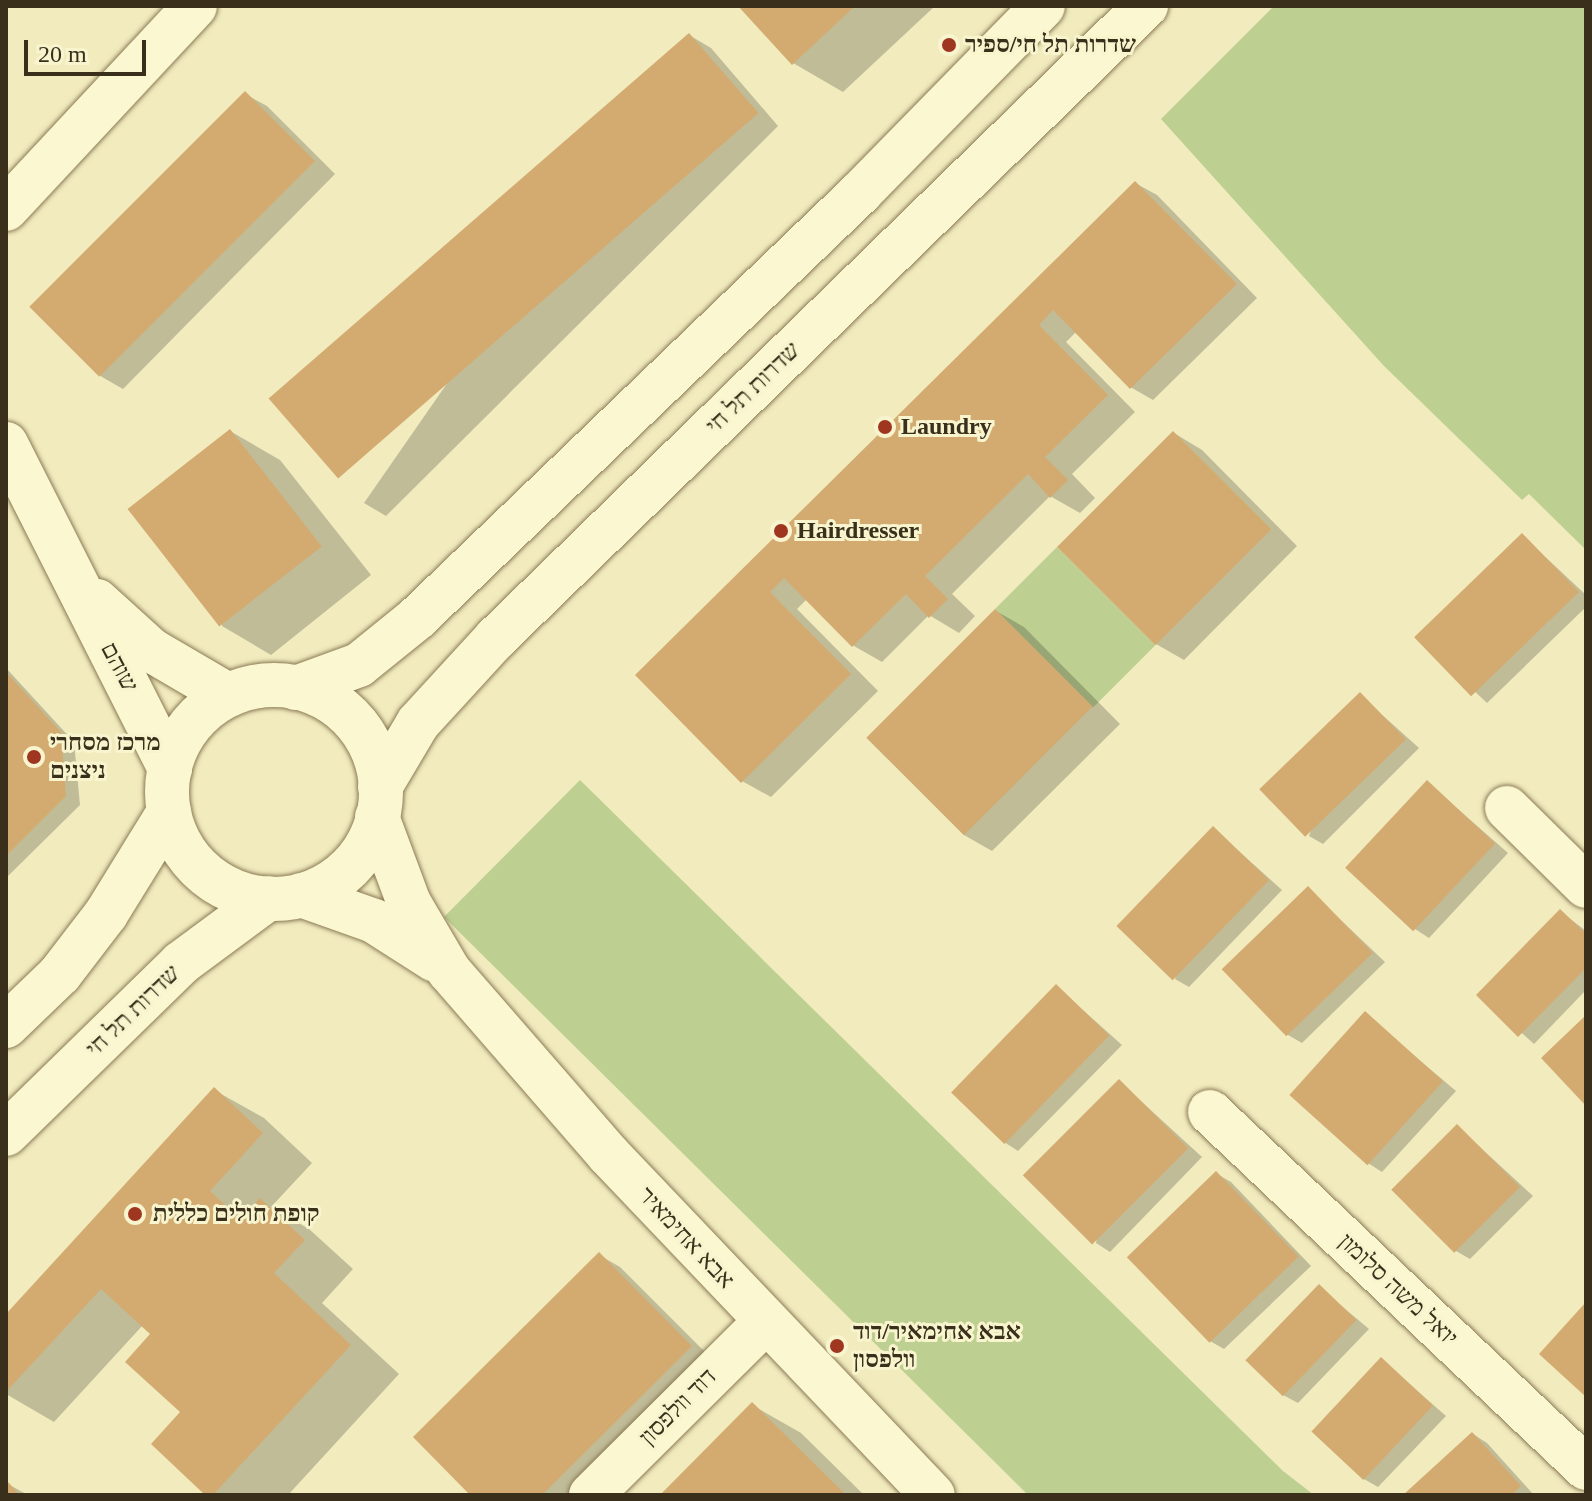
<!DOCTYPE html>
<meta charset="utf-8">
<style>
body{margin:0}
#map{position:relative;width:1592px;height:1501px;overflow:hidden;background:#f1ebbe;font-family:"Times New Roman",Heebo,serif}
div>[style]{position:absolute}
.green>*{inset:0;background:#bdd091;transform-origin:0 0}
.shadow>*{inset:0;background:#0003}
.building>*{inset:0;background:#d3ab70;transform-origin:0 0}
.roads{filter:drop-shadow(0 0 2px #8b7b55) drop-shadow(0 0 2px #8b7b55)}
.street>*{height:44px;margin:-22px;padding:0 22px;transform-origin:22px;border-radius:22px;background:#fbf7d1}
.secondary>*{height:44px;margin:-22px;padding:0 22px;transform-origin:22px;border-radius:22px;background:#fbf7d1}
.secondary>.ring{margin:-22px;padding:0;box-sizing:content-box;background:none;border:44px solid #fbf7d1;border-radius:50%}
.dots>*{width:22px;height:22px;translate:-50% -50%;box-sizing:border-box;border:4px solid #f8f4ce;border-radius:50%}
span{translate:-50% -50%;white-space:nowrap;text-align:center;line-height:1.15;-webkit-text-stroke:6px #f8f4ce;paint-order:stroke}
.poi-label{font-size:24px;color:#392f1b;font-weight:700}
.left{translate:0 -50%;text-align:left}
.street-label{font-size:24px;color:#392f1b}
.frame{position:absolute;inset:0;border:8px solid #392f1b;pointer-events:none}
.scale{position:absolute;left:24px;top:40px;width:122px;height:36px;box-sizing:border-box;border:4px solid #392f1b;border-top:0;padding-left:10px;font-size:24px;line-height:28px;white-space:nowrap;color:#392f1b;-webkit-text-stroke:6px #f8f4ce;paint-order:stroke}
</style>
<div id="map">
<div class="green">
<i style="clip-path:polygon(1274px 6px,1586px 6px,1586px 550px,1529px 494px,1522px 500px,1384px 366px,1161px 119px)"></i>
<i style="left:1057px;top:547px;width:139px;height:88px;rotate:45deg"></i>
<i style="clip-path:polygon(580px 780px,1283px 1471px,1314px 1495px,1028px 1495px,444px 917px)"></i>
</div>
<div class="shadow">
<i style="clip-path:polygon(740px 6px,935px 6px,843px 92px,793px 63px)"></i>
<i style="clip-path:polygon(689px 35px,711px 48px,778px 126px,386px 516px,364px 503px)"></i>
<i style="clip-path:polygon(245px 94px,267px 106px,335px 174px,123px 389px,102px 377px,33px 308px)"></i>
<i style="clip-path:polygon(1135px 183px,1157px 195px,1257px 298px,1153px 400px,1132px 388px,1077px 331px,1066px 342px,1135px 412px,1072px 474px,1095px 498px,1080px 513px,1050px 496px,952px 594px,975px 616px,959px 633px,929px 615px,882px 662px,854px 646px,807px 599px,797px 609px,878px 691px,771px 797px,742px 781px,638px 675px)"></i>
<i style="clip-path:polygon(230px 431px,280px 460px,371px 575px,271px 655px,222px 626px)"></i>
<i style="clip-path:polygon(1174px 433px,1202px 450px,1297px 546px,1184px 660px,1156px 644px)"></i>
<i style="clip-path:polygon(1522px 535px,1586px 595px,1586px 607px,1487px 703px,1418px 638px)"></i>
<i style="clip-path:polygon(996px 611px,1024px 627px,1120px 724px,992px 851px,964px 835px)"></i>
<i style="clip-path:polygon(6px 668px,74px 742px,80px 805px,6px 878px)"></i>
<i style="clip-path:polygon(1360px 695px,1419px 748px,1323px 844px,1309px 836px)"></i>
<i style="clip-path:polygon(1427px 782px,1508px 853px,1429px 938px,1415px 929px)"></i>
<i style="clip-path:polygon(1213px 828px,1282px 890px,1189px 987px,1175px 979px)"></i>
<i style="clip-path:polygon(1308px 889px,1385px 962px,1302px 1043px,1288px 1035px)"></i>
<i style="clip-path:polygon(1560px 911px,1586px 931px,1586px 990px,1534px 1044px,1479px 995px)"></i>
<i style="clip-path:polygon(1057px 987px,1122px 1045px,1018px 1151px,1004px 1142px)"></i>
<i style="clip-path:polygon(1365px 1014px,1456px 1091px,1382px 1172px,1368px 1163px)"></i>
<i style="clip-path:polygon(1119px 1081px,1202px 1157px,1110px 1252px,1096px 1243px)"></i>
<i style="clip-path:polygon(214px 1090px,264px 1118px,312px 1163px,271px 1207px,309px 1229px,353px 1269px,322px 1303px,399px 1374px,288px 1495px,208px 1495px,183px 1412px,153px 1334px,143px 1325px,54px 1422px,6px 1394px,6px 1317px)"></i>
<i style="clip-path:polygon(1457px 1126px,1533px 1196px,1470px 1259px,1456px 1251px)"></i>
<i style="clip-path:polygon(1217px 1174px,1231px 1182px,1311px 1266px,1224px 1349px,1210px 1341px)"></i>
<i style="clip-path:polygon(599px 1255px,620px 1267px,712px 1359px,576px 1495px,473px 1495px)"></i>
<i style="clip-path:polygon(1319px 1287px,1369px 1329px,1298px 1403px,1283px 1395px)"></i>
<i style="clip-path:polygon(1381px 1359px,1446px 1416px,1378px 1487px,1364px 1479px)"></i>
<i style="clip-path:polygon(752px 1405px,801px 1433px,864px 1495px,663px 1495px)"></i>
<i style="clip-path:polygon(1473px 1434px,1487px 1443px,1534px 1495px,1406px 1495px)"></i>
<i style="clip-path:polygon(6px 1483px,28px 1495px,6px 1495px)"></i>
</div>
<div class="building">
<i style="clip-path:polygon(738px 6px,855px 6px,792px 65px)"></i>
<i style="left:689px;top:33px;width:106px;height:557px;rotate:49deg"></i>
<i style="left:245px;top:91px;width:99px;height:305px;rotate:45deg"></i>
<i style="clip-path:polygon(1135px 181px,1237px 284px,1130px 389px,1053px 310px,1039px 325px,1108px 395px,1045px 457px,1068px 480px,1050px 498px,1028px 474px,925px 576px,948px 599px,929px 618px,906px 594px,852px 647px,784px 578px,770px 592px,851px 674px,741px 783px,635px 675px)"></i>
<i style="left:230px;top:429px;width:149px;height:130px;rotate:52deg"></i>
<i style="left:1173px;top:431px;width:139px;height:164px;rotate:45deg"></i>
<i style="left:1522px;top:533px;width:82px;height:150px;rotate:46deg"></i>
<i style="left:995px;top:609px;width:138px;height:182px;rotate:45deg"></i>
<i style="clip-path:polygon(6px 672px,61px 732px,66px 796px,6px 856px)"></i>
<i style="left:1360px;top:692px;width:66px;height:140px;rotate:46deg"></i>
<i style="left:1427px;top:780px;width:93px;height:120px;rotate:43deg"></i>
<i style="left:1213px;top:826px;width:78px;height:139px;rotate:44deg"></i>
<i style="left:1308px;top:886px;width:93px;height:120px;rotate:46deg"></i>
<i style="clip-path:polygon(1560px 909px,1586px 934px,1586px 968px,1518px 1037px,1476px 995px)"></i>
<i style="left:1056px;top:984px;width:74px;height:151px;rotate:44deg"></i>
<i style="left:1365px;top:1011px;width:105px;height:113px;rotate:42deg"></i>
<i style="clip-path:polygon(1586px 1015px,1586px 1106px,1541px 1058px)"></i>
<i style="left:1119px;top:1079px;width:98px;height:136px;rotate:45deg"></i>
<i style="clip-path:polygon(214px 1087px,263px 1133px,210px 1191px,240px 1219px,260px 1198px,305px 1240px,274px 1273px,351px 1345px,213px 1495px,205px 1495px,151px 1444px,180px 1412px,125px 1362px,150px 1334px,101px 1289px,6px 1392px,6px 1314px)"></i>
<i style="left:1457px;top:1124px;width:89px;height:93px;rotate:45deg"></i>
<i style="left:1216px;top:1171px;width:119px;height:124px;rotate:46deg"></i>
<i style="clip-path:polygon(599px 1252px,692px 1346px,542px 1495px,470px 1495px,413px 1437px)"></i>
<i style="left:1319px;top:1284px;width:52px;height:106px;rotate:44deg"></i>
<i style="clip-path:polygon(1586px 1302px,1586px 1397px,1539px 1354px)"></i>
<i style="left:1381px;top:1357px;width:71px;height:102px;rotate:43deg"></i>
<i style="clip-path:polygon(752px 1402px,846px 1495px,660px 1495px)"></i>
<i style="clip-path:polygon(1472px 1432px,1521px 1486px,1512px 1495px,1403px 1495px)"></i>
<i style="clip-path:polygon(6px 1480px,20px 1495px,6px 1495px)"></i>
</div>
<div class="roads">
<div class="street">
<i style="left:6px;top:209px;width:277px;rotate:-47deg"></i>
<i style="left:6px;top:444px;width:364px;rotate:63.2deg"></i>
<i style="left:97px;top:601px;width:73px;rotate:42.2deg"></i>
<i style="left:151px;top:650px;width:89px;rotate:30.3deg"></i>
<i style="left:1507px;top:808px;width:111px;rotate:44.6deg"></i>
<i style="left:377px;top:817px;width:92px;rotate:69.6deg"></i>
<i style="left:409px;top:903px;width:79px;rotate:59.5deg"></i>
<i style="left:449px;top:971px;width:242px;rotate:49deg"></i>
<i style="left:608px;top:1154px;width:471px;rotate:46.4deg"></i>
<i style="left:301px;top:895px;width:77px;rotate:19.6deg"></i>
<i style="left:374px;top:921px;width:72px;rotate:32.6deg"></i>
<i style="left:1210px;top:1112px;width:518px;rotate:43.43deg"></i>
<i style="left:591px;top:1495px;width:247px;rotate:-44.8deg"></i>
</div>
<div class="secondary">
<i class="ring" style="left:167px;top:685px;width:170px;height:170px"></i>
<i style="left:296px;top:688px;width:67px;rotate:-20.1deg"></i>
<i style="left:359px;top:665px;width:75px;rotate:-39deg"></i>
<i style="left:417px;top:618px;width:615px;rotate:-43.81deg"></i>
<i style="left:861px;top:192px;width:260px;rotate:-45.6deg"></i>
<i style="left:380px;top:787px;width:74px;rotate:-59.3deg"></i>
<i style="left:418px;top:723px;width:115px;rotate:-47.5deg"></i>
<i style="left:496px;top:638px;width:907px;rotate:-44.2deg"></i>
<i style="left:6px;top:1026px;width:75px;rotate:-43.9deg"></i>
<i style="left:60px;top:974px;width:76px;rotate:-52.5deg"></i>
<i style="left:106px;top:914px;width:120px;rotate:-58.3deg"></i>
<i style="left:6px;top:1134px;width:245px;rotate:-44.3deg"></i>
<i style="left:181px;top:963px;width:109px;rotate:-36.5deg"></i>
</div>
</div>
<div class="dots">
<i style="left:949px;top:45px;background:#9f3620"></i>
<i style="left:885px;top:427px;background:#9f3620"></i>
<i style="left:781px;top:531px;background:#9f3620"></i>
<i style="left:34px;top:757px;background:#9f3620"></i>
<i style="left:135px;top:1214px;background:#9f3620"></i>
<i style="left:837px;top:1346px;background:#9f3620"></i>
</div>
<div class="poi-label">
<span class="left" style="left:965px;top:45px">שדרות תל חי/ספיר</span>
<span class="left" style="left:901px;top:427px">Laundry</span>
<span class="left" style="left:797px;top:531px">Hairdresser</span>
<span class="left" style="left:50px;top:757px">מרכז מסחרי<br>ניצנים</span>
<span class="left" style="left:153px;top:1214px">קופת חולים כללית</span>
<span class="left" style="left:853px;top:1346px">אבא אחימאיר/דוד<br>וולפסון</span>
</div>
<div class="street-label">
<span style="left:753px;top:388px;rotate:-44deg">שדרות תל חי</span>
<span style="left:119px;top:667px;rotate:62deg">שוהם</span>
<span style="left:133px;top:1011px;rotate:-44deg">שדרות תל חי</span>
<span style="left:686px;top:1238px;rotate:47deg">אבא אחימאיר</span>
<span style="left:1398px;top:1290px;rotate:43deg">יואל משה סלומון</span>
<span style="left:678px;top:1407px;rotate:-45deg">דוד וולפסון</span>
</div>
<div class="frame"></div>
<div class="scale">20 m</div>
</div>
